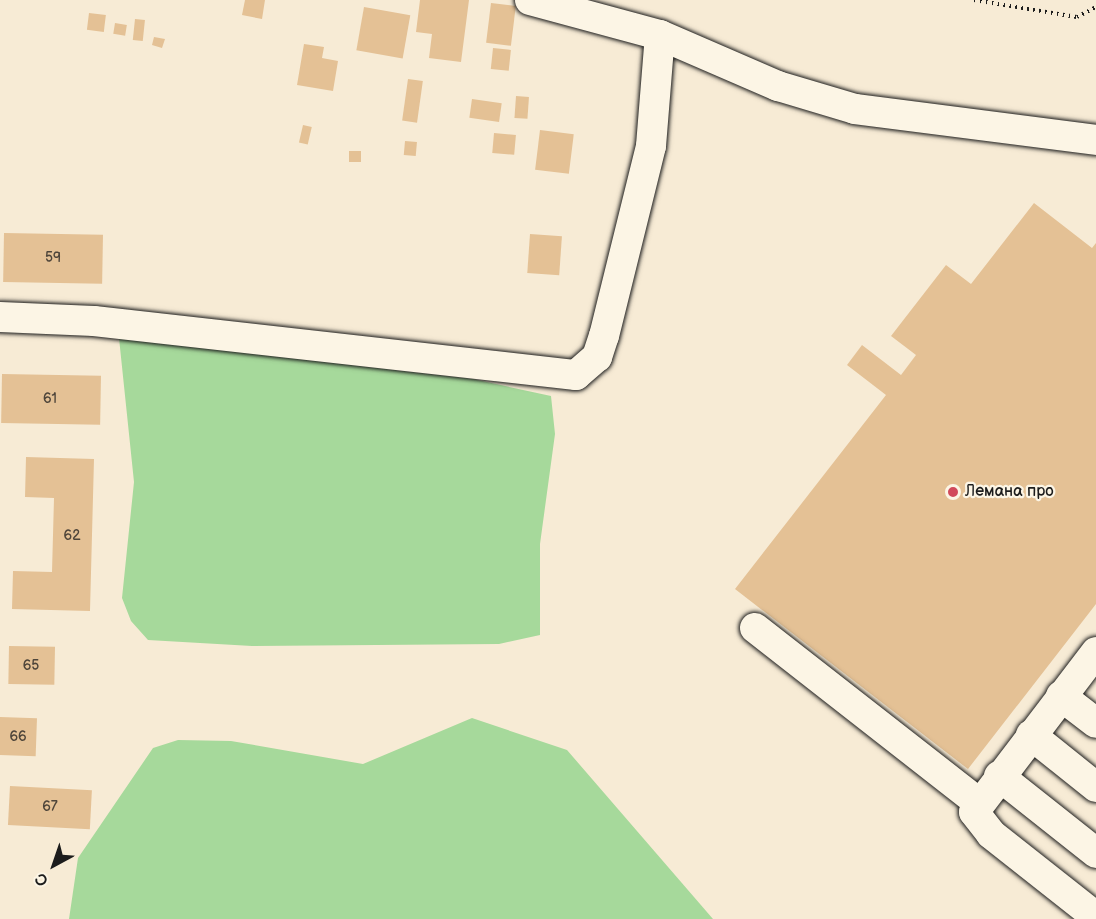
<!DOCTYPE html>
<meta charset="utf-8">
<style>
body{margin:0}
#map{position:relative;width:1096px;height:919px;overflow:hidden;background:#f7ebd5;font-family:"Balsamiq Sans",sans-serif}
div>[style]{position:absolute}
.green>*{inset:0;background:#a6d99b}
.building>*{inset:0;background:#e4c195;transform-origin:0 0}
.path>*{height:4px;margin-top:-2px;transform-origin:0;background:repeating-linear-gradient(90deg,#1c1c1c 0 1.5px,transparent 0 6px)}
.roads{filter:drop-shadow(0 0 2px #1c1c1c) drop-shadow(0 0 2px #1c1c1c)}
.minor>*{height:30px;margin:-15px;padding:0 15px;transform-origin:15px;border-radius:15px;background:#fcf5e5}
.dots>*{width:16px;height:16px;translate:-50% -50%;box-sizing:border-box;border:3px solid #fcf5e5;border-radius:50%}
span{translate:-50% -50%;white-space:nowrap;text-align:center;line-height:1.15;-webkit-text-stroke:4.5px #fcf5e5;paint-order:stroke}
.number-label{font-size:14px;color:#4e453a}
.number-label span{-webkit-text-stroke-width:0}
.poi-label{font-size:16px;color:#1c1c1c}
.left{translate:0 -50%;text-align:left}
.north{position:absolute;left:24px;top:835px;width:60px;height:60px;-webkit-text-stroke:4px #fcf5e5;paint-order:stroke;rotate:220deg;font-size:16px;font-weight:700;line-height:24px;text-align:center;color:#1c1c1c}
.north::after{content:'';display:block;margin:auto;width:21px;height:27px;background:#1c1c1c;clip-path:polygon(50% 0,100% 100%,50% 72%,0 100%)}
</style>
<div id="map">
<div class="green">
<i style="clip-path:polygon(119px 338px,473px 379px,551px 396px,555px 434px,540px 544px,540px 635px,499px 644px,252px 646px,148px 640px,131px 621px,122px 598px,134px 482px)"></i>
<i style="clip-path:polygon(472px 718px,567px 750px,713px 919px,69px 919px,78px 858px,153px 748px,178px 740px,231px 741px,363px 764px)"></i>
</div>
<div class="building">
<i style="clip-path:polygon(245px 0,265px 0,262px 19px,242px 15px)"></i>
<i style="clip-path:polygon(420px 0,469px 0,461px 62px,429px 58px,432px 34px,416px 32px)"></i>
<i style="left:491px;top:3px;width:25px;height:40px;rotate:7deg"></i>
<i style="left:364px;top:7px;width:47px;height:44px;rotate:10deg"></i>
<i style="left:89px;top:13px;width:17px;height:17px;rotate:7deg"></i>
<i style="left:135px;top:19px;width:10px;height:21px;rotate:6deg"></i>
<i style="left:115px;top:23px;width:12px;height:11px;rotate:9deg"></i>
<i style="clip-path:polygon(154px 37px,165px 39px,162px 48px,152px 45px)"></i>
<i style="clip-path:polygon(304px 44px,324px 47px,322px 58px,338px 61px,333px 91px,297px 85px)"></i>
<i style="left:493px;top:48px;width:18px;height:21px;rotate:6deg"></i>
<i style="left:408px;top:79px;width:15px;height:42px;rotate:8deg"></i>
<i style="left:516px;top:96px;width:13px;height:22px;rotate:4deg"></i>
<i style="left:472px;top:99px;width:30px;height:19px;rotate:8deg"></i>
<i style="left:303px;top:125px;width:9px;height:18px;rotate:13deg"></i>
<i style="left:540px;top:130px;width:34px;height:40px;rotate:7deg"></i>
<i style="left:494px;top:133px;width:22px;height:20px;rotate:5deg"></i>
<i style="left:405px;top:141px;width:12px;height:14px;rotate:5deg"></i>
<i style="left:349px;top:151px;width:12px;height:11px"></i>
<i style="clip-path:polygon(1034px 203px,1092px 248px,1096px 243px,1096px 604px,968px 769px,735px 589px,886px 395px,847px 365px,862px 345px,901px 375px,916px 355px,891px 336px,946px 265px,971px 284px)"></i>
<i style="left:4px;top:233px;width:99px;height:49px;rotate:1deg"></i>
<i style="left:530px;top:234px;width:32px;height:39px;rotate:4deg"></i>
<i style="left:2px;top:374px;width:99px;height:49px;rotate:1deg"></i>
<i style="clip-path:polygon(26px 457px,94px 459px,90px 611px,12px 609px,13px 571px,52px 572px,54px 498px,25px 497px)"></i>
<i style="left:9px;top:646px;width:46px;height:38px;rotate:1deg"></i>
<i style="left:0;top:717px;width:37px;height:38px;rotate:2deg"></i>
<i style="left:10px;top:786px;width:82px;height:39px;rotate:3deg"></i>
</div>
<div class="path">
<i style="left:974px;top:0;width:104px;rotate:9.4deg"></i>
<i style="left:1077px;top:17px;width:21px;rotate:-28deg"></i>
</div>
<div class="roads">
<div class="minor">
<i style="left:530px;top:0;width:135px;rotate:15.1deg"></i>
<i style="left:660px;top:35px;width:129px;rotate:23.4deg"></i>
<i style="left:778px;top:86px;width:80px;rotate:16.6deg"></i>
<i style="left:855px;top:109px;width:243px;rotate:7.3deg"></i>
<i style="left:0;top:317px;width:94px;rotate:2.4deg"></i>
<i style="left:94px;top:321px;width:485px;rotate:6.4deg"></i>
<i style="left:576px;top:375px;width:28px;rotate:-41deg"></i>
<i style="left:597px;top:357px;width:22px;rotate:-72deg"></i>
<i style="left:604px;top:336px;width:196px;rotate:-76.1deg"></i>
<i style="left:651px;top:146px;width:111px;rotate:-85.4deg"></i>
<i style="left:755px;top:628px;width:284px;rotate:38deg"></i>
<i style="left:1096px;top:652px;width:201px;rotate:127.3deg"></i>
<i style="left:974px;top:812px;width:28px;rotate:52deg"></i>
<i style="left:991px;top:834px;width:134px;rotate:38.3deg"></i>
<i style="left:1061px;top:696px;width:44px;rotate:37.6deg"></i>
<i style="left:1031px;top:735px;width:83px;rotate:38.7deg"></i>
<i style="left:999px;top:776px;width:124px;rotate:38.4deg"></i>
</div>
</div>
<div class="dots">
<i style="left:953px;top:492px;background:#d1495b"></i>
</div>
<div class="number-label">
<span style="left:53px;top:258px">59</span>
<span style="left:50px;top:399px">61</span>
<span style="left:72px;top:536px">62</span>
<span style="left:31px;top:666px">65</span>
<span style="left:18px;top:737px">66</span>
<span style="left:50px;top:807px">67</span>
</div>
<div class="poi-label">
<span class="left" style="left:965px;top:492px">Лемана про</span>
</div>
<div class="north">С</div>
</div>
